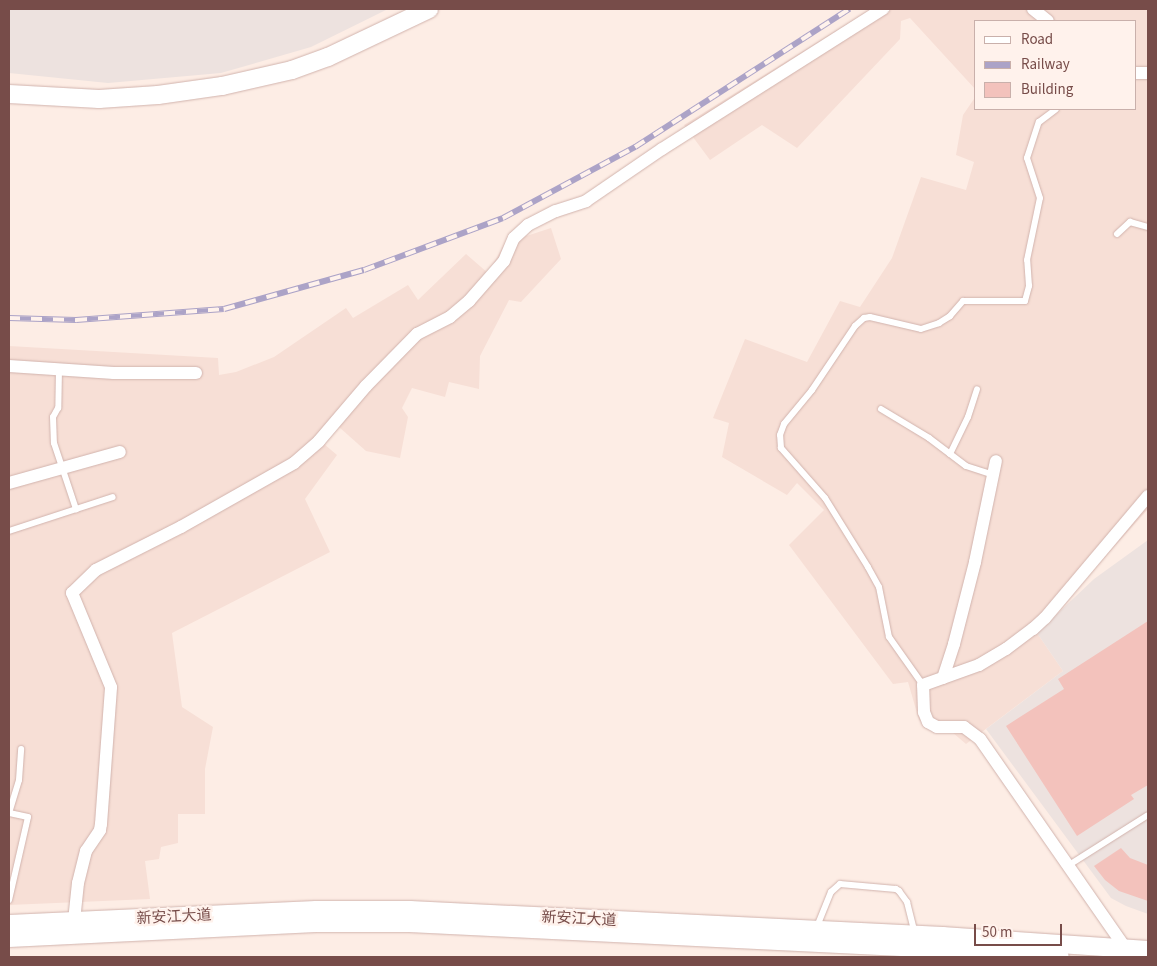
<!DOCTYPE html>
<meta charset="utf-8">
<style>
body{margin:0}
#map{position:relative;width:1157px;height:966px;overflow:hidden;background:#fdede5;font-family:"Source Sans 3","Noto Sans SC",sans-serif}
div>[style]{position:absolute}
.residential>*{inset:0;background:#f7dfd6}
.industrial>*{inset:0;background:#ede2df}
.building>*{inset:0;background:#f3c2bc}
.roads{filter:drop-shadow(0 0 1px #d1b3ad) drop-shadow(0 0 1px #d1b3ad)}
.lane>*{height:6px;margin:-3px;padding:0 3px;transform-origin:3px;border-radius:3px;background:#fff}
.street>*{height:12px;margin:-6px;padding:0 6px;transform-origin:6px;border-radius:6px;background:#fff}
.secondary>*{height:18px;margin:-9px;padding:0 9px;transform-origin:9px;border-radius:9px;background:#fff}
.rail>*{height:5.5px;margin-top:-2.75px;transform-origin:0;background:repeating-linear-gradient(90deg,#fff2ec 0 11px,#aca3c7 0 22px);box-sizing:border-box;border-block:1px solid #aca3c7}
span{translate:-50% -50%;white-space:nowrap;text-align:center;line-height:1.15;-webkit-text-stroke:4.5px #fff2ec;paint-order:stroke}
.street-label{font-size:15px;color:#774c49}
.frame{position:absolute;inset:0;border:10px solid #774c49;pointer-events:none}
.legend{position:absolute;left:974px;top:20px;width:162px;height:90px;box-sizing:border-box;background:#fff2ec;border:1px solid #c9b0ab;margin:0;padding:6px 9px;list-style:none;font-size:15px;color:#774c49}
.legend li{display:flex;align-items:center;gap:10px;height:25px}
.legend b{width:25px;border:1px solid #c9b0ab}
.scale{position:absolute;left:974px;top:924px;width:88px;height:22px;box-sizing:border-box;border:2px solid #774c49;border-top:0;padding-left:6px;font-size:15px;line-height:18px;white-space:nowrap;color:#774c49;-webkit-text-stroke:4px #fff2ec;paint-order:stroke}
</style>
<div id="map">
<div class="residential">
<i style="clip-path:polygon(871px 9px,1148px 9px,1148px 509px,1037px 633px,1063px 671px,966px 744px,952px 732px,933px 730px,919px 720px,908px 682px,893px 684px,789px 545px,824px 510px,797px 483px,787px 495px,722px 457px,729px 423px,713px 418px,745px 339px,807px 362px,840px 301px,860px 307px,892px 258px,921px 177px,966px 190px,974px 162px,956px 155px,963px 115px,976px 96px,976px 109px,1136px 109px,1136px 21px,976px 21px,976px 90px,910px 18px,901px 21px,900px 39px,797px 148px,762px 125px,710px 160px,684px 125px)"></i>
<i style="clip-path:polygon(551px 228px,561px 259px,521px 302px,509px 300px,480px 356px,479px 389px,449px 382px,445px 397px,412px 388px,402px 408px,408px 417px,400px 458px,366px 451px,339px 427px,324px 444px,337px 455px,305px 499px,330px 552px,172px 633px,182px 707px,213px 727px,205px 769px,205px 814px,178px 814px,178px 843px,161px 847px,159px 859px,145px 861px,150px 899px,9px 905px,9px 346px,218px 358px,219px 375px,236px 372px,274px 357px,346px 308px,353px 318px,408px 285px,418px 300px,466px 254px,488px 273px,505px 243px)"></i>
</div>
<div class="industrial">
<i style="clip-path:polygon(9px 9px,388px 9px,311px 47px,221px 73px,108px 83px,9px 73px)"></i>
<i style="clip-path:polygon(1148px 540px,1148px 914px,1126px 906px,1111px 898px,986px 729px,1063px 671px,1037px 633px,1094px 579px)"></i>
</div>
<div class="building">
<i style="clip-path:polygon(1148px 621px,1148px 785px,1131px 795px,1134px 799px,1077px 836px,1006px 726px,1064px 689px,1058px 679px)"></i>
<i style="clip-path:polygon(1121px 848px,1130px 858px,1148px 865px,1148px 901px,1119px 891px,1105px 880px,1094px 866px)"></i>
</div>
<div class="roads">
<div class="lane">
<i style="left:1117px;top:234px;width:18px;rotate:-43deg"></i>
<i style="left:1130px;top:222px;width:19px;rotate:16deg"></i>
<i style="left:59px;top:369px;width:39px;rotate:91deg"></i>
<i style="left:58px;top:408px;width:10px;rotate:119deg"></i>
<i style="left:53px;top:417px;width:26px;rotate:88deg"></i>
<i style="left:54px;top:443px;width:70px;rotate:71.6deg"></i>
<i style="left:881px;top:409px;width:56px;rotate:31.1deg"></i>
<i style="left:929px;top:438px;width:46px;rotate:37.1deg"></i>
<i style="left:966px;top:466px;width:28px;rotate:18deg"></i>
<i style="left:950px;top:454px;width:41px;rotate:-64.1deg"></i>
<i style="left:968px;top:417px;width:29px;rotate:-72deg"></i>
<i style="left:9px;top:531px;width:109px;rotate:-18.1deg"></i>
<i style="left:923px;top:685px;width:59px;rotate:-125.3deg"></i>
<i style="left:889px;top:637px;width:51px;rotate:-101.3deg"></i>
<i style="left:879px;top:587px;width:23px;rotate:-119deg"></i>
<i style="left:868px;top:567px;width:81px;rotate:-121.9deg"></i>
<i style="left:825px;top:498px;width:67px;rotate:-131.3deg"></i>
<i style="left:781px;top:448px;width:13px;rotate:-94deg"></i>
<i style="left:780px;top:435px;width:12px;rotate:-70deg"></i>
<i style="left:784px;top:424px;width:44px;rotate:-50.5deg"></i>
<i style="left:812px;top:390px;width:77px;rotate:-56.1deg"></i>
<i style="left:855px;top:326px;width:12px;rotate:-42deg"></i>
<i style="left:864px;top:318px;width:6px;rotate:-9deg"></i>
<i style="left:870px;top:317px;width:52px;rotate:13.2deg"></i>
<i style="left:921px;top:329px;width:19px;rotate:-18deg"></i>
<i style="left:939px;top:323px;width:13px;rotate:-32deg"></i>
<i style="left:950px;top:316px;width:20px;rotate:-49deg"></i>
<i style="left:963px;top:301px;width:62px"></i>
<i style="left:1025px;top:301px;width:16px;rotate:-75deg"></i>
<i style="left:1029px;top:286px;width:26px;rotate:-94deg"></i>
<i style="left:1027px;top:260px;width:63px;rotate:-78.2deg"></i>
<i style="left:1040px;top:198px;width:42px;rotate:-108deg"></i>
<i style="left:1027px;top:158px;width:38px;rotate:-72deg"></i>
<i style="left:1039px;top:122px;width:21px;rotate:-37deg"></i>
<i style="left:1069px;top:865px;width:93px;rotate:-32.3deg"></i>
<i style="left:9px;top:900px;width:85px;rotate:-77.1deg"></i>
<i style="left:28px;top:817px;width:19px;rotate:-168deg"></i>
<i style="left:9px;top:813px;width:34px;rotate:-73deg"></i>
<i style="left:19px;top:780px;width:31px;rotate:-86deg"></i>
<i style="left:816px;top:929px;width:40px;rotate:-68deg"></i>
<i style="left:831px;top:892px;width:12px;rotate:-42deg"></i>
<i style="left:840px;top:884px;width:56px;rotate:5.1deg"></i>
<i style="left:896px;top:889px;width:4px;rotate:34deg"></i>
<i style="left:899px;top:891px;width:14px;rotate:54deg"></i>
<i style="left:907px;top:902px;width:32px;rotate:76deg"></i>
</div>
<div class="street">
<i style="left:1033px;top:9px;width:19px;rotate:39deg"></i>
<i style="left:1136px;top:73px;width:12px"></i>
<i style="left:9px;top:366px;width:105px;rotate:3.8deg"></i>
<i style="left:114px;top:373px;width:82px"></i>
<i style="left:9px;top:483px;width:115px;rotate:-15.6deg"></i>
<i style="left:943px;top:678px;width:36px;rotate:-72deg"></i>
<i style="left:954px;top:644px;width:85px;rotate:-75.6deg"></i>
<i style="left:975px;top:562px;width:103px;rotate:-78.3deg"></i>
<i style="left:74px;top:921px;width:38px;rotate:-84deg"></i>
<i style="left:78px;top:883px;width:33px;rotate:-76deg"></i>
<i style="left:86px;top:851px;width:25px;rotate:-56deg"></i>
<i style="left:100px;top:830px;width:6px;rotate:-81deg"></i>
<i style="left:101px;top:824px;width:137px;rotate:-85.8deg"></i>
<i style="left:111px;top:687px;width:102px;rotate:-112.5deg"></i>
<i style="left:72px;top:593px;width:33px;rotate:-44deg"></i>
<i style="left:96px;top:570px;width:95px;rotate:-26.8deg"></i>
<i style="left:181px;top:527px;width:130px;rotate:-29.5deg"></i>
<i style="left:294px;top:463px;width:33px;rotate:-41deg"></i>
<i style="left:319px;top:441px;width:72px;rotate:-49.5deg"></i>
<i style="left:366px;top:386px;width:73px;rotate:-45.6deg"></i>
<i style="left:417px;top:334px;width:37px;rotate:-27deg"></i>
<i style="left:450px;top:317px;width:25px;rotate:-40deg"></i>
<i style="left:469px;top:301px;width:53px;rotate:-48.8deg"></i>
<i style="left:504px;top:261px;width:25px;rotate:-67deg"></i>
<i style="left:514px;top:238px;width:19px;rotate:-43deg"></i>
<i style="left:528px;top:225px;width:31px;rotate:-27deg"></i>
<i style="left:556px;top:211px;width:32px;rotate:-18deg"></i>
<i style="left:586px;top:201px;width:92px;rotate:-34.4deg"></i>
<i style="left:662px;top:149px;width:262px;rotate:-32.4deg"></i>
<i style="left:1126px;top:949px;width:256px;rotate:-124.8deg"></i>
<i style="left:980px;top:739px;width:20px;rotate:-143deg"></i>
<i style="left:964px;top:727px;width:27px;rotate:180deg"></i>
<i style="left:937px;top:727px;width:10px;rotate:-151deg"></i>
<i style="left:928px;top:722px;width:11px;rotate:-112deg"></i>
<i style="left:924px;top:712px;width:27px;rotate:-92deg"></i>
<i style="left:923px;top:685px;width:59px;rotate:-19.7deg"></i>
<i style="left:979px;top:665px;width:31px;rotate:-31deg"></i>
<i style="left:1006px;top:649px;width:34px;rotate:-37deg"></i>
<i style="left:1033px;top:629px;width:16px;rotate:-43deg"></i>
<i style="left:1045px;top:618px;width:160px;rotate:-49.8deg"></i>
</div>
<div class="secondary">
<i style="left:9px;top:94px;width:90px;rotate:3.2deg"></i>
<i style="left:99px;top:99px;width:59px;rotate:-3.9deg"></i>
<i style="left:158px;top:95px;width:65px;rotate:-8deg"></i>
<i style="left:222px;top:86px;width:72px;rotate:-12.9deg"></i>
<i style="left:292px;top:70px;width:38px;rotate:-20deg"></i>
<i style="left:328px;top:57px;width:112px;rotate:-25.4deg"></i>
<i style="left:9px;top:924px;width:307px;rotate:-2.6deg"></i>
<i style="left:316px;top:910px;width:94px"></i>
<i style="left:410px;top:910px;width:533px;rotate:2.8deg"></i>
<i style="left:942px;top:936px;width:206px;rotate:3.9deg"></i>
<i style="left:9px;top:938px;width:307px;rotate:-2.8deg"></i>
<i style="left:316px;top:923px;width:93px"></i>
<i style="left:409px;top:923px;width:533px;rotate:2.8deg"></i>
<i style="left:941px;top:949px;width:119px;rotate:3.8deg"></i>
</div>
</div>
<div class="rail">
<i style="left:9px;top:318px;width:67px;rotate:1.7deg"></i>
<i style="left:76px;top:320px;width:148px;rotate:-4.3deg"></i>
<i style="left:224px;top:309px;width:145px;rotate:-15.6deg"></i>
<i style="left:364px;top:270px;width:148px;rotate:-20.5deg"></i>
<i style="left:503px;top:218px;width:150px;rotate:-28.3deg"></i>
<i style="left:635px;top:147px;width:255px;rotate:-32.8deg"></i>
</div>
<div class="street-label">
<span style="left:174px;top:917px;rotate:-3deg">新安江大道</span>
<span style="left:579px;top:919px;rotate:3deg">新安江大道</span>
</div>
<div class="frame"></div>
<ul class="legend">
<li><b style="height:6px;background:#fff"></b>Road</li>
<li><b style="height:6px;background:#aca3c7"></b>Railway</li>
<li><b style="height:14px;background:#f3c2bc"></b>Building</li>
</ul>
<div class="scale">50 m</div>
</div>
